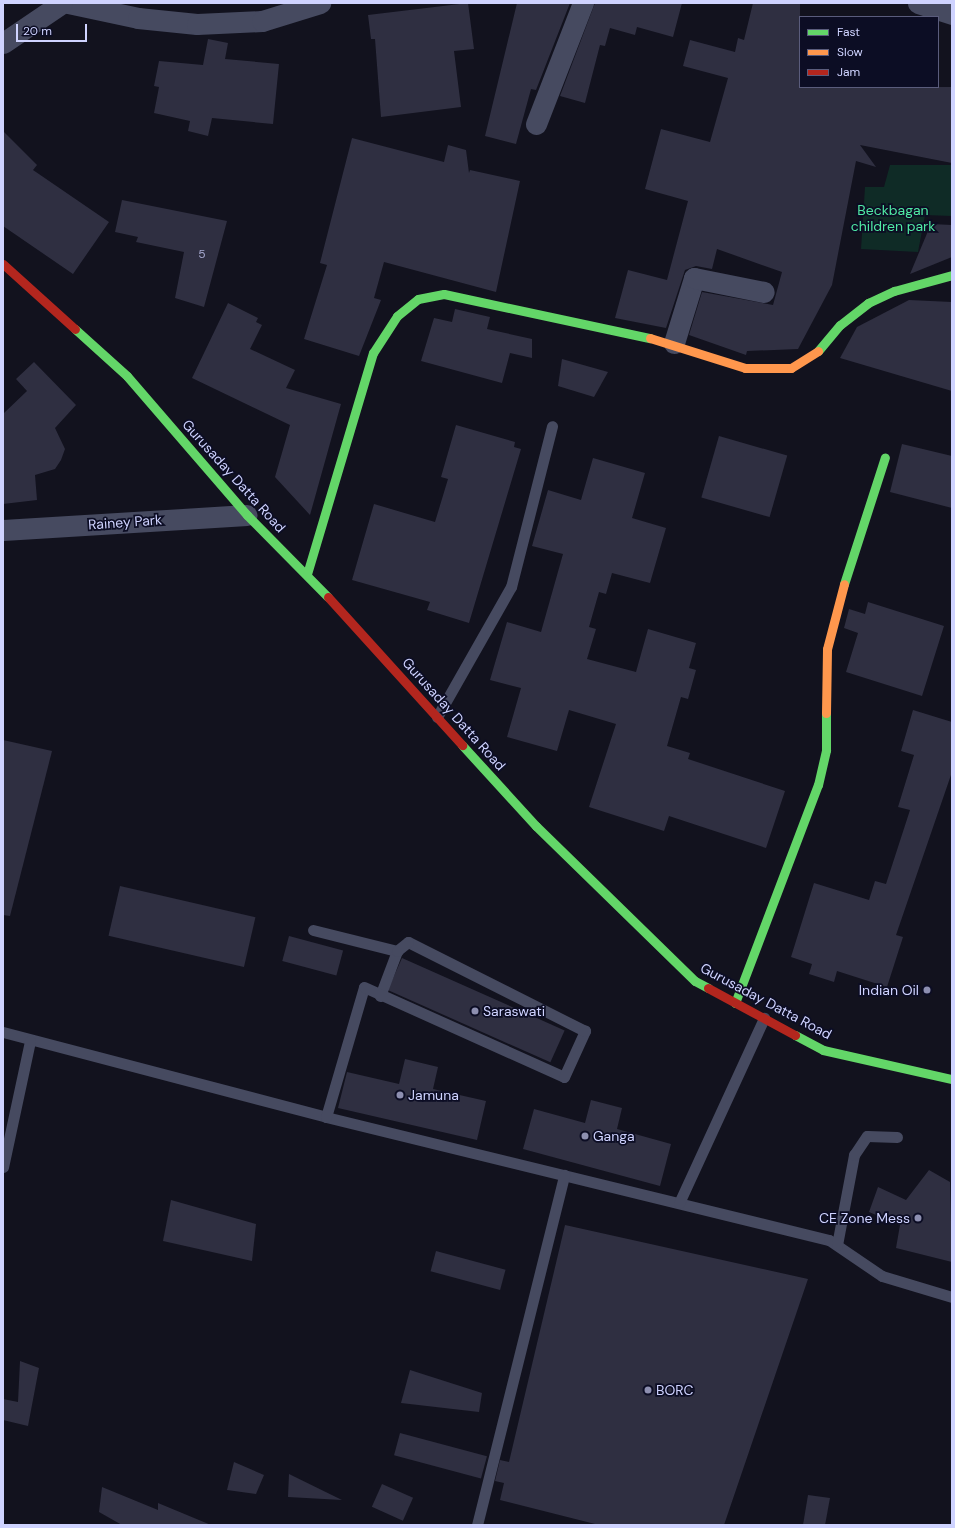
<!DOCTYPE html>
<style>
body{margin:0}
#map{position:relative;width:955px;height:1528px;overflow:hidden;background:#12121e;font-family:"DM Sans",sans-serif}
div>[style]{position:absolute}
.green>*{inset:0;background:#0f2b26}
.building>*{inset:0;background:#2f2f41;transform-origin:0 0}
.lane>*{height:11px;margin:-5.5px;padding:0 5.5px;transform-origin:5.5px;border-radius:5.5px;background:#464a60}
.street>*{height:21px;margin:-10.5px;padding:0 10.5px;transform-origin:10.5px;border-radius:10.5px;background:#464a60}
.fast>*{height:9px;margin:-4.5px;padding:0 4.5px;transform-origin:4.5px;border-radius:4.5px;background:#63d668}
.slow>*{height:9px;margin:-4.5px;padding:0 4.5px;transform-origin:4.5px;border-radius:4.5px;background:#ff974d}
.jam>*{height:9px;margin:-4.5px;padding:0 4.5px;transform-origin:4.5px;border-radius:4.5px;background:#b3261e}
.dots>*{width:11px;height:11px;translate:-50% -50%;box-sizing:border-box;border:2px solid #0c0d24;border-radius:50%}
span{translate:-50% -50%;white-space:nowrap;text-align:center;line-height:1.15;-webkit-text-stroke:3.5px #0c0d24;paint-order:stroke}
.number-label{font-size:12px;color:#a7aad0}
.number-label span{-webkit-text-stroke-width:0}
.park-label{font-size:14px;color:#50eaa4}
.street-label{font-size:14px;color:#cfd3ff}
.poi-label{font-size:14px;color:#cfd3ff}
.right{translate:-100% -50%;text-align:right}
.left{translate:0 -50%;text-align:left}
.frame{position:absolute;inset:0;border:4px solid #cfd3ff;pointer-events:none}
.legend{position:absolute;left:799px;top:16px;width:140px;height:72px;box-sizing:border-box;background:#0c0d24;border:1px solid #5a5c7c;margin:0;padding:5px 7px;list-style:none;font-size:12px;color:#cfd3ff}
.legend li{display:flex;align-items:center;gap:8px;height:20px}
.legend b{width:20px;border:1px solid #5a5c7c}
.scale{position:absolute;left:16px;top:24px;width:71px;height:18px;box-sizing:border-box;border:2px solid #cfd3ff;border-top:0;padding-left:5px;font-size:12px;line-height:14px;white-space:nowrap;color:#cfd3ff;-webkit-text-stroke:3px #0c0d24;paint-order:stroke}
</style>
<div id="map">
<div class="green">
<i style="clip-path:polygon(890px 165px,952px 165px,952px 216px,925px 215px,918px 252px,861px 249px,865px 187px,884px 187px)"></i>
</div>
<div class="building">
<i style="clip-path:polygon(468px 3px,474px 49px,454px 51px,461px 107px,381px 117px,375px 39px,371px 39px,368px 15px)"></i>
<i style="clip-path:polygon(517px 3px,570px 3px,536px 90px,531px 89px,516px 144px,485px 136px)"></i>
<i style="clip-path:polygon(595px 3px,682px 3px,673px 37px,637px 27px,635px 35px,610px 28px,605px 46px,600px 45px,585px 103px,560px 96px)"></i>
<i style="clip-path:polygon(753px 3px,800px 3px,800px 87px,952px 87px,952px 163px,860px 145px,876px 167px,856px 161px,832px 285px,798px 349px,747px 351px,746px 355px,689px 335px,702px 292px,773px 305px,782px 272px,717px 249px,712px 269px,696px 266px,685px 270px,666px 328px,615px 318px,628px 270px,667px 280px,688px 201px,645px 189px,661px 129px,710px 142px,728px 78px,683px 66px,690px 40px,735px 52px,738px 38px,744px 40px)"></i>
<i style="clip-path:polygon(208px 39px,228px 43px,225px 59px,279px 64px,273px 124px,212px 118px,208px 136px,188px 131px,190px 121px,154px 113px,159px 87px,154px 86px,159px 61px,203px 65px)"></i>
<i style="clip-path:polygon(3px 131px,37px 165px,33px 170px,109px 222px,73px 274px,3px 226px)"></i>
<i style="clip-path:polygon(352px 138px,444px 162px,448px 145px,466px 150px,469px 173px,470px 170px,520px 181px,496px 292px,384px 262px,374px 298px,381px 300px,359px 356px,304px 339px,327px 265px,320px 263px)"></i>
<i style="clip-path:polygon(122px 200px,227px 221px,204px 307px,175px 298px,184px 252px,136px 242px,138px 237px,115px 232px)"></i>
<i style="clip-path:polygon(931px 224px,952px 225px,952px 257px,910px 274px)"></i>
<i style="clip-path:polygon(909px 300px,952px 302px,952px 391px,840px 358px,857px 327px)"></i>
<i style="clip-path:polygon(228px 303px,258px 318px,256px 322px,262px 325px,250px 349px,295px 370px,286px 388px,341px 404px,310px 515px,275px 477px,290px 425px,192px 378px)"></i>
<i style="clip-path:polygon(455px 309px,490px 317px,487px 329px,532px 339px,532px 358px,510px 353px,502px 383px,421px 361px,434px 318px,452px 322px)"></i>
<i style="clip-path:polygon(562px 359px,608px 372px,594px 397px,558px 386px)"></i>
<i style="clip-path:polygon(34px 362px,76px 405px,55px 428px,65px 449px,61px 460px,55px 469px,35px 475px,37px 500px,3px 504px,3px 414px,27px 391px,16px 379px)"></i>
<i style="clip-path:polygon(456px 425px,515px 442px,514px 447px,521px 449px,469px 623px,427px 610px,430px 602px,352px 580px,374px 504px,435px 522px,448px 479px,441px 477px)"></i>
<i style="left:719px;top:436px;width:71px;height:64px;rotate:16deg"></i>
<i style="clip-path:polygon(902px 444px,952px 456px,952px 508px,890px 492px)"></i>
<i style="clip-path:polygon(593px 458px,645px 473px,632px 518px,666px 528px,650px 583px,612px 573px,606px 594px,599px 592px,589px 627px,596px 629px,587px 659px,636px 672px,648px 629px,696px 643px,689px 668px,696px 670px,688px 699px,681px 697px,667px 746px,690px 753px,688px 759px,785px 791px,766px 848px,669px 816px,664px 831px,589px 807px,616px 724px,569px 710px,557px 751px,507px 737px,521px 688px,490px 680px,507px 622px,541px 632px,563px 554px,532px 546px,548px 490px,581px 500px)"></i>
<i style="clip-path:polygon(868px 602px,944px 626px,922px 696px,846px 672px,858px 633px,844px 628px,849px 609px,865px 614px)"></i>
<i style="clip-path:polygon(913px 710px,952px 722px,952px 772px,896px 935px,903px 937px,887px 987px,837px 971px,834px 982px,809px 974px,812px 964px,791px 957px,814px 883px,869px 900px,875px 881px,886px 884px,910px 810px,898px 807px,914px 755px,901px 751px)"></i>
<i style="clip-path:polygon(3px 740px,52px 751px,10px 916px,3px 915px)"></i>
<i style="left:120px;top:886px;width:139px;height:51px;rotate:13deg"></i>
<i style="left:289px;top:936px;width:56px;height:26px;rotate:15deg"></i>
<i style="left:402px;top:958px;width:178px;height:35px;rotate:24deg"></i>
<i style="clip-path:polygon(405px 1059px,438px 1067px,433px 1089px,486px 1101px,477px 1140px,338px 1108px,347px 1072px,399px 1084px)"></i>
<i style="clip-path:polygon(591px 1100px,622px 1108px,617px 1129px,671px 1144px,660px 1186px,523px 1149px,534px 1109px,585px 1123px)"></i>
<i style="clip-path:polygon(929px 1170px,950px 1182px,952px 1262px,896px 1248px,900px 1225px,869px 1212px,878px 1187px,906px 1200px)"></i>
<i style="clip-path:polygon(171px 1200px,256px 1224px,252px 1261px,163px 1241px)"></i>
<i style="clip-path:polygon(565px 1225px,808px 1279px,724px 1525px,599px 1525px,500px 1500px,504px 1483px,495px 1481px,500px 1460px,509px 1462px)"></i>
<i style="left:436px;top:1251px;width:72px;height:21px;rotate:15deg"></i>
<i style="clip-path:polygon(20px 1361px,39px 1368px,28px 1426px,3px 1420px,3px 1399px,18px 1402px)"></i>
<i style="clip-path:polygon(410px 1370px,482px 1393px,479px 1412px,401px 1403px)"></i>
<i style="left:400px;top:1433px;width:90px;height:23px;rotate:15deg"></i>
<i style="clip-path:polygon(234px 1462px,264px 1475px,256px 1494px,227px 1490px)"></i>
<i style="clip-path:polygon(289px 1474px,342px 1500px,288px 1497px)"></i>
<i style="left:382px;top:1484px;width:34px;height:25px;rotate:24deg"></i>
<i style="clip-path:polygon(102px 1487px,158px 1510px,158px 1503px,211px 1525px,122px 1525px,99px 1512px)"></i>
<i style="clip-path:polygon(808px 1495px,830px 1498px,825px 1525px,803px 1525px)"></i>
</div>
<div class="lane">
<i style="left:437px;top:717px;width:150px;rotate:-60.4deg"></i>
<i style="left:511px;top:587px;width:166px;rotate:-75.7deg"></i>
<i style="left:313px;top:930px;width:87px;rotate:14deg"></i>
<i style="left:397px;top:951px;width:48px;rotate:110.7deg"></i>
<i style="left:3px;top:1032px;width:334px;rotate:14.7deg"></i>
<i style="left:326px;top:1117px;width:518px;rotate:13.74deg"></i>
<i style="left:829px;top:1240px;width:64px;rotate:34.2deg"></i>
<i style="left:882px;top:1276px;width:73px;rotate:16.7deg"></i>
<i style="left:326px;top:1117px;width:135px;rotate:-73.7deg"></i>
<i style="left:364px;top:987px;width:219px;rotate:24.2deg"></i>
<i style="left:564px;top:1077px;width:51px;rotate:-65.5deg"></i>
<i style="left:585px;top:1031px;width:198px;rotate:-153.3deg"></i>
<i style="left:408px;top:942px;width:14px;rotate:141deg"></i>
<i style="left:3px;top:1167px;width:129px;rotate:-77.9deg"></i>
<i style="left:679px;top:1203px;width:204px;rotate:-65.3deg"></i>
<i style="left:837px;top:1245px;width:92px;rotate:-79.3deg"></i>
<i style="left:854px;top:1155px;width:23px;rotate:-56deg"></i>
<i style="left:867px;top:1136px;width:30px;rotate:2deg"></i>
<i style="left:477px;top:1525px;width:361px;rotate:-76deg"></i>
</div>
<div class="street">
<i style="left:68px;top:3px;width:72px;rotate:12.1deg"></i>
<i style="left:138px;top:18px;width:59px;rotate:5.8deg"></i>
<i style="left:197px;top:24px;width:65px;rotate:-2.6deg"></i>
<i style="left:262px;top:21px;width:61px;rotate:-17.2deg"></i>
<i style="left:918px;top:3px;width:36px;rotate:18deg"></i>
<i style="left:3px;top:43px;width:71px;rotate:-34.1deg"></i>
<i style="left:536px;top:124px;width:130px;rotate:-68.8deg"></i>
<i style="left:674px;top:343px;width:68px;rotate:-72.9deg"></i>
<i style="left:694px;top:278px;width:71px;rotate:11.3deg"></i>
<i style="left:3px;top:530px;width:244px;rotate:-3.5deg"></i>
</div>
<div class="fast">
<i style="left:75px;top:329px;width:70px;rotate:42.1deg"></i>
<i style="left:127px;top:376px;width:184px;rotate:49.2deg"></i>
<i style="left:247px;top:515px;width:115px;rotate:45.4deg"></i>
<i style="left:818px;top:351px;width:34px;rotate:-50deg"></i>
<i style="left:840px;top:325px;width:36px;rotate:-38deg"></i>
<i style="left:868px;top:303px;width:29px;rotate:-25deg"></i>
<i style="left:894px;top:291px;width:60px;rotate:-15.4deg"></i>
<i style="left:307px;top:574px;width:231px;rotate:-73.4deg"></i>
<i style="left:373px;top:353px;width:44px;rotate:-57deg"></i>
<i style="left:397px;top:316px;width:27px;rotate:-39deg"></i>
<i style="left:418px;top:299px;width:26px;rotate:-11deg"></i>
<i style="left:444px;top:294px;width:211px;rotate:12.1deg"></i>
<i style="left:844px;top:584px;width:133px;rotate:-72.1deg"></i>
<i style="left:462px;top:745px;width:110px;rotate:47.6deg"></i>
<i style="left:536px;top:826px;width:222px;rotate:44.3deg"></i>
<i style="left:695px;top:981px;width:15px;rotate:28deg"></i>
<i style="left:735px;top:1003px;width:233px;rotate:-69.2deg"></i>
<i style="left:818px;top:785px;width:36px;rotate:-77deg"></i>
<i style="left:826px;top:750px;width:37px;rotate:-90deg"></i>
<i style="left:795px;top:1035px;width:32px;rotate:28deg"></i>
<i style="left:823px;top:1050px;width:132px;rotate:12.7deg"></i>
</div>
<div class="slow">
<i style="left:650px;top:338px;width:100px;rotate:17.5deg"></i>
<i style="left:745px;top:368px;width:46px"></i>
<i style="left:791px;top:368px;width:32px;rotate:-32deg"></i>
<i style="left:826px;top:713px;width:64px;rotate:-89.1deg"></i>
<i style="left:827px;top:649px;width:67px;rotate:-75.3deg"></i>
</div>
<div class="jam">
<i style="left:3px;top:264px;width:97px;rotate:42.1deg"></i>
<i style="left:328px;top:597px;width:200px;rotate:47.8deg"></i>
<i style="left:708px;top:988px;width:99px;rotate:28.4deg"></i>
</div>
<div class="dots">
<i style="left:927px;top:990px;background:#8d8fb0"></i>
<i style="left:475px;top:1011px;background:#8d8fb0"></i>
<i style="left:400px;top:1095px;background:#8d8fb0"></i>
<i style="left:585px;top:1136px;background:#8d8fb0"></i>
<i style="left:918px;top:1218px;background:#8d8fb0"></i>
<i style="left:648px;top:1390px;background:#8d8fb0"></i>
</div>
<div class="number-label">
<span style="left:202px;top:255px">5</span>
</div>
<div class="park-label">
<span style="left:893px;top:218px">Beckbagan<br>children park</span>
</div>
<div class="street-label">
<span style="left:234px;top:476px;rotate:48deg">Gurusaday Datta Road</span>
<span style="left:125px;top:522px;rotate:-4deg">Rainey Park</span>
<span style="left:454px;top:714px;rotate:48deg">Gurusaday Datta Road</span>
<span style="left:766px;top:1001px;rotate:28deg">Gurusaday Datta Road</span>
</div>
<div class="poi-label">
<span class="right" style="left:919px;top:990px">Indian Oil</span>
<span class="left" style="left:483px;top:1011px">Saraswati</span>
<span class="left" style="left:408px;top:1095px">Jamuna</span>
<span class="left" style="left:593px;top:1136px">Ganga</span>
<span class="right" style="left:910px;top:1218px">CE Zone Mess</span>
<span class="left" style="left:656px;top:1390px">BORC</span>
</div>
<div class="frame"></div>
<ul class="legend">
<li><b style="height:5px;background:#63d668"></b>Fast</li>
<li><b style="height:5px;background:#ff974d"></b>Slow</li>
<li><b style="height:5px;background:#b3261e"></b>Jam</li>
</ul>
<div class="scale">20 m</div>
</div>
